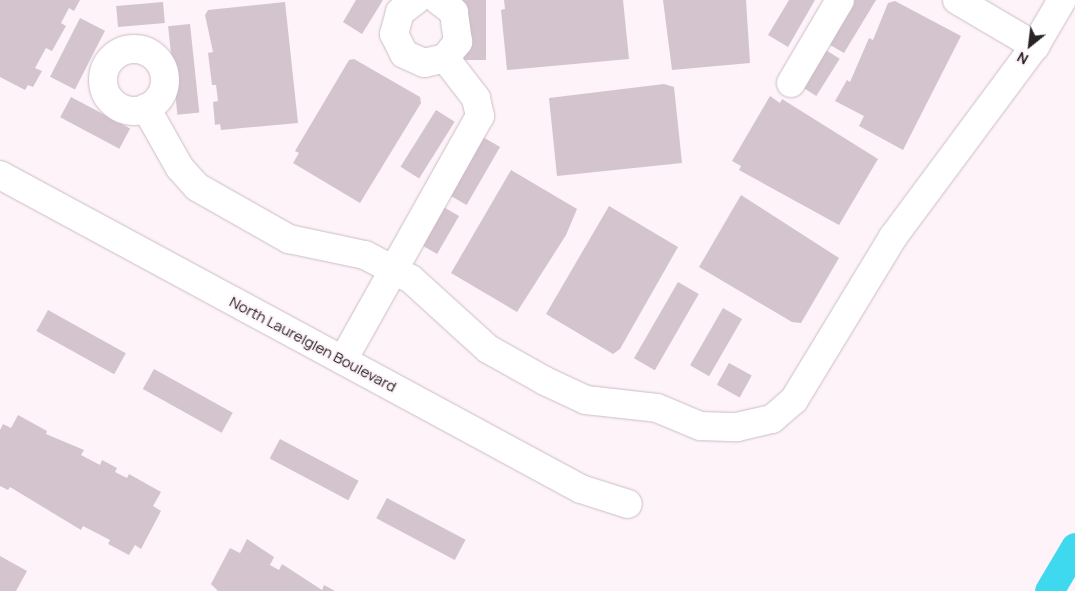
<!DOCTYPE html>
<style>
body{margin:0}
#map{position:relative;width:1075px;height:591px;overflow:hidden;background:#fdf3f9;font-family:Manrope,sans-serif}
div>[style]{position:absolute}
.canal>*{height:29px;margin:-14.5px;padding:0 14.5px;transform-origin:14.5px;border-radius:14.5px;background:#3ed9ee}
.building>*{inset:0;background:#d4c4cd;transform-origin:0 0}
.roads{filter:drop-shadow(0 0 1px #ccbcc5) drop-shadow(0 0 1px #ccbcc5)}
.minor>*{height:28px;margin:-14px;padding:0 14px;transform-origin:14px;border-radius:14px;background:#fff}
.minor>.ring{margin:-14px;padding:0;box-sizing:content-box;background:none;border:28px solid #fff;border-radius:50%}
span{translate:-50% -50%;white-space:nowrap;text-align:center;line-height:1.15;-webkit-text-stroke:4px #fdf3f9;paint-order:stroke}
.street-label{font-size:15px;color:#292326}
.north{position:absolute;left:1005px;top:20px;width:50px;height:50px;-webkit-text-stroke:4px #fdf3f9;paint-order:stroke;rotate:209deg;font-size:14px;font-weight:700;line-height:20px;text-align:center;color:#292326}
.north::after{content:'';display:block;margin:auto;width:18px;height:22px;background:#292326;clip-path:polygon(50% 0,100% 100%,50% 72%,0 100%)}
</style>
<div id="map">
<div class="canal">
<i style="left:1049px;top:591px;width:51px;rotate:-59.4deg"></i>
</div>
<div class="building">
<i style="clip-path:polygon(0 0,80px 0,74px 11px,69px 8px,61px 23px,66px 26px,52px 51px,46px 48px,35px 68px,42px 71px,33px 87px,28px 85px,25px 90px,0 77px)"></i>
<i style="clip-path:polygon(356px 0,383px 0,362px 34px,343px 22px)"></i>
<i style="left:462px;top:0;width:24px;height:60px"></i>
<i style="clip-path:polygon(504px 0,623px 0,629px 59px,507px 70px,501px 10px,505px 9px)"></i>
<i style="clip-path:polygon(663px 0,746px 0,750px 63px,672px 70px)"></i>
<i style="clip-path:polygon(789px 0,815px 0,788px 47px,768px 35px)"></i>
<i style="clip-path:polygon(850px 0,876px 0,844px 53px,825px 42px)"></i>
<i style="clip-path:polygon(895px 1px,961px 36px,903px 150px,859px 126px,864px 116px,835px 101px,847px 80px,850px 82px,869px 38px,873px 40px,888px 3px)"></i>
<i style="left:163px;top:2px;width:21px;height:47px;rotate:85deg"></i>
<i style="clip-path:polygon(285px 2px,298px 123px,221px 130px,220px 124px,215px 125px,213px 102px,218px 101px,216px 85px,212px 85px,208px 53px,213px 52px,205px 15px,208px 10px)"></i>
<i style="left:80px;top:18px;width:28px;height:66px;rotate:27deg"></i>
<i style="left:190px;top:24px;width:89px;height:22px;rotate:84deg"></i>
<i style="left:821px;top:47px;width:22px;height:44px;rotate:32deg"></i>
<i style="clip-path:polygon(354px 59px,420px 97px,421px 103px,360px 203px,293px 163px,299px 153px,295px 151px,349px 60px)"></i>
<i style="clip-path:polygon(664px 84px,674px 87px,682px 163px,557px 176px,549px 98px)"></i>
<i style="clip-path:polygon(770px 96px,780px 103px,782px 99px,878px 159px,839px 225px,739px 170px,741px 166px,732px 161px)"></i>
<i style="left:71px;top:97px;width:67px;height:23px;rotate:28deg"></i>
<i style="left:436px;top:110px;width:22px;height:67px;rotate:32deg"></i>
<i style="left:481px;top:136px;width:22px;height:67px;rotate:30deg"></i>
<i style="clip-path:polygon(511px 170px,577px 209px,566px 235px,517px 312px,451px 273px)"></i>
<i style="clip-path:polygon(741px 195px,839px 258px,801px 323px,792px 322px,699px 267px)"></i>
<i style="left:440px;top:205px;width:22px;height:44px;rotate:30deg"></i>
<i style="clip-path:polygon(609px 206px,678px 247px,620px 349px,613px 354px,546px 314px)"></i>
<i style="left:678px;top:282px;width:24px;height:88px;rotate:30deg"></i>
<i style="left:723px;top:308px;width:22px;height:66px;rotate:30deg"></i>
<i style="left:48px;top:310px;width:89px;height:24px;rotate:29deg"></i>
<i style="left:729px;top:363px;width:26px;height:25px;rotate:29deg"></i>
<i style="left:154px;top:369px;width:90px;height:23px;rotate:29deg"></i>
<i style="clip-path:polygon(18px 415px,47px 431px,46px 434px,84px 450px,81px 455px,100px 465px,102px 460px,117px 468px,115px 472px,127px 478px,129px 474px,161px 492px,153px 506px,161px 511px,141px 549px,135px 545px,129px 555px,108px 544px,110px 540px,83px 526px,81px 530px,10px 487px,8px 490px,0 486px,0 430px,3px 424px,11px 428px)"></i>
<i style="left:280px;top:439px;width:89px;height:22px;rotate:28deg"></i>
<i style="left:387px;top:498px;width:89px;height:23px;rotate:28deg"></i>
<i style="clip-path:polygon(247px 539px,274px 557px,270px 565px,279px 570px,282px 564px,322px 590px,324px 585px,335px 591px,218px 591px,211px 584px,230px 548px,240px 553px)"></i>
<i style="clip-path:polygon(0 556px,27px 571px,16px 591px,0 591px)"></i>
</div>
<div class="roads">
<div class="minor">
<i style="left:416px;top:0;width:20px;rotate:143deg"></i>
<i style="left:400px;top:12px;width:23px;rotate:105deg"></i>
<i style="left:394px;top:34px;width:22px;rotate:63deg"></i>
<i style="left:404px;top:54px;width:22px;rotate:24deg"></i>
<i style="left:424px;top:63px;width:22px;rotate:-13deg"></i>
<i style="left:445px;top:58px;width:21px;rotate:-51deg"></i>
<i style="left:458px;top:42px;width:30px;rotate:-98deg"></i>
<i style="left:454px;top:12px;width:20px;rotate:-143deg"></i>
<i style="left:957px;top:0;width:91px;rotate:30.5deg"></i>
<i class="ring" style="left:103px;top:49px;width:34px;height:34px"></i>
<i style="left:791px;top:83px;width:96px;rotate:-59.4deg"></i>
<i style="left:146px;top:108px;width:69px;rotate:60.5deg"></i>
<i style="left:180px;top:168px;width:25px;rotate:48deg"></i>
<i style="left:197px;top:187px;width:106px;rotate:29.5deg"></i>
<i style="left:289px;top:239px;width:78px;rotate:11.9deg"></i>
<i style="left:365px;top:255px;width:52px;rotate:27.6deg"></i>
<i style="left:411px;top:279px;width:104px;rotate:42.3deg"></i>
<i style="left:488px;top:349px;width:65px;rotate:29.3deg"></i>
<i style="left:545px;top:381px;width:45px;rotate:24.9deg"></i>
<i style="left:586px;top:400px;width:71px;rotate:6.4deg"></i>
<i style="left:657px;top:408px;width:47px;rotate:22.7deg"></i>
<i style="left:700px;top:426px;width:37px;rotate:2deg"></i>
<i style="left:737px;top:427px;width:36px;rotate:-13deg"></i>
<i style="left:772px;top:419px;width:29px;rotate:-41deg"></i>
<i style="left:794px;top:400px;width:191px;rotate:-58.7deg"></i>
<i style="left:893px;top:237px;width:238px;rotate:-53.4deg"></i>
<i style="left:1035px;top:46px;width:53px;rotate:-59.6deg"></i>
<i style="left:0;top:175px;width:660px;rotate:28.39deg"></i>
<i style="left:581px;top:489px;width:49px;rotate:17.7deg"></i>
<i style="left:343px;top:360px;width:280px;rotate:-60.7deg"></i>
<i style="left:480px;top:116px;width:18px;rotate:-103deg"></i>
<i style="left:476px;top:98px;width:51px;rotate:-127.8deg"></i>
</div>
</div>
<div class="street-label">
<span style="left:313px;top:344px;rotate:28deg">North Laurelglen Boulevard</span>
</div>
<div class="north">N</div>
</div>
